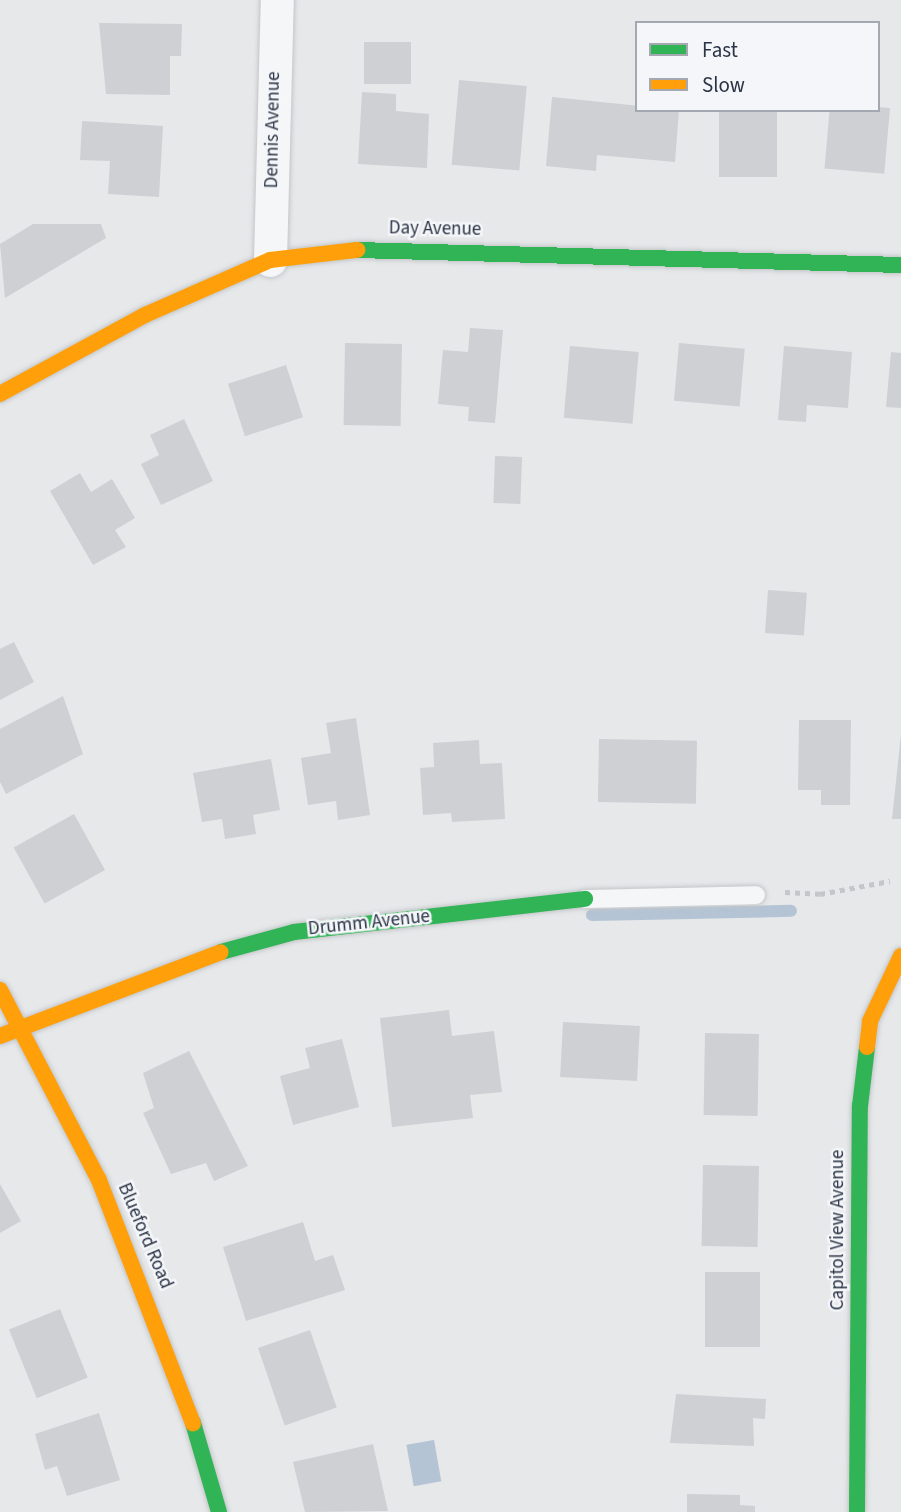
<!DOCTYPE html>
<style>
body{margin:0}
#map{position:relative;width:901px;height:1512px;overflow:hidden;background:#e6e8ea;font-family:"Source Sans 3",sans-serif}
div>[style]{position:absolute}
.water>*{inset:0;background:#b4c4d5;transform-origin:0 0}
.stream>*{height:12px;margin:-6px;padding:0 6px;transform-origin:6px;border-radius:6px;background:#b4c4d5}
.building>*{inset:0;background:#ced0d3;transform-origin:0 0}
.path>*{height:4.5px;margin-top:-2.25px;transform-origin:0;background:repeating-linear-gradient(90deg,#c5c6ca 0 5px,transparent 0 10px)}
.roads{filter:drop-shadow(0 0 2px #c4c6c8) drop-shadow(0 0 2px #c4c6c8)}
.lane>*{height:18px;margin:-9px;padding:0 9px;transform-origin:9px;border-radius:9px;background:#f5f6f7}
.street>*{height:33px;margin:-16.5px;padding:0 16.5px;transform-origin:16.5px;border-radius:16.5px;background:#f5f6f7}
.fast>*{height:16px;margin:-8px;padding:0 8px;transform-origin:8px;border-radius:8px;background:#30b455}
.slow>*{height:16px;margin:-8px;padding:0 8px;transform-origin:8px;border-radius:8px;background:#ff9f0a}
span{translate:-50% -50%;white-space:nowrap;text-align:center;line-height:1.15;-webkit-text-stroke:5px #f4f6f9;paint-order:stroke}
.street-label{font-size:19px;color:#2b3445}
.legend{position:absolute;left:635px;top:21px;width:245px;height:91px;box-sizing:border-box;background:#f4f6f9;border:2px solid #a4a8b1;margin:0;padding:9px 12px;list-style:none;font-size:21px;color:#2b3445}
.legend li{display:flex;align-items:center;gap:14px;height:35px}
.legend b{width:35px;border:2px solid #a4a8b1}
</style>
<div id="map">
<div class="water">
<i style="left:434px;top:1440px;width:42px;height:28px;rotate:80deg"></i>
</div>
<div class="stream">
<i style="left:592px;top:915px;width:199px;rotate:-1.2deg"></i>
</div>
<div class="building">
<i style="clip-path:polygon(99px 23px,182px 24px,181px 56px,170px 56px,170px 95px,106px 94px)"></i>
<i style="left:364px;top:42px;width:47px;height:42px"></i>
<i style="left:459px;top:80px;width:68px;height:85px;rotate:5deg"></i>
<i style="clip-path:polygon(362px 92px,396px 94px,396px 111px,429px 114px,427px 168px,358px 164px)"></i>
<i style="clip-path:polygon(552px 97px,679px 110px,675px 162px,597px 155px,596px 171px,546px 166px)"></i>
<i style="left:890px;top:108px;width:66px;height:60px;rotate:95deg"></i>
<i style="left:719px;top:110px;width:58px;height:67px"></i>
<i style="clip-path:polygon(82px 121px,163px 126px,159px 197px,108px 194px,110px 161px,80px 160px)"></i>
<i style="clip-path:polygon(33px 224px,101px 224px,106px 238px,5px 298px,0 244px)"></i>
<i style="clip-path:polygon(470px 328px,503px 330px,495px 423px,468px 421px,469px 407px,438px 404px,443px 350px,468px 352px)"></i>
<i style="left:345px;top:343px;width:57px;height:82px;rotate:1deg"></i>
<i style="left:679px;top:343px;width:66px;height:58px;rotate:5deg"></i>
<i style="left:570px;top:346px;width:69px;height:72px;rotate:5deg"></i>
<i style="clip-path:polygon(784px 346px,852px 352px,848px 408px,807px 405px,806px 422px,778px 420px)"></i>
<i style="clip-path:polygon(891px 352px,901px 353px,901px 408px,886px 407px)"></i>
<i style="left:286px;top:365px;width:55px;height:61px;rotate:72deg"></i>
<i style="clip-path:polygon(184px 419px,213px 481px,161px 505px,141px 464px,159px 455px,150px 435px)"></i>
<i style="left:495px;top:456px;width:27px;height:47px;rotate:2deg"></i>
<i style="clip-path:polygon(80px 473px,91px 492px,112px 479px,135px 518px,115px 530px,126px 547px,93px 565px,50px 491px)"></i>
<i style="left:768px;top:590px;width:39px;height:43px;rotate:4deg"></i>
<i style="clip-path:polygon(14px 642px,34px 682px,0 700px,0 649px)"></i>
<i style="clip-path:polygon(63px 696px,83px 754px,6px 794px,0 782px,0 729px)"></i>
<i style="clip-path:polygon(356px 718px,370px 815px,338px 820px,336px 801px,308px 805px,301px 758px,331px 753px,326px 723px)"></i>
<i style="clip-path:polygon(799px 720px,851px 720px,850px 805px,821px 805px,821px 790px,798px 790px)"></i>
<i style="clip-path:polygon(901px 734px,901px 819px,892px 819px)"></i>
<i style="left:599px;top:739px;width:98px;height:63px;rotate:1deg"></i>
<i style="clip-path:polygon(479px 740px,480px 764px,502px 763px,505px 819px,452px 822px,451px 813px,423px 815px,420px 768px,434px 767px,433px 743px)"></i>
<i style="clip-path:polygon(271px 759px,280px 810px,253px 815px,256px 834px,225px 839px,222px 819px,202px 822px,193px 773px)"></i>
<i style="left:74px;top:814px;width:64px;height:69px;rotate:61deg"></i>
<i style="clip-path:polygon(449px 1010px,452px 1036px,494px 1031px,502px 1092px,470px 1095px,473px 1118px,392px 1127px,380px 1018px)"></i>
<i style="left:563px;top:1022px;width:77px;height:55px;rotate:3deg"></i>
<i style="left:705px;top:1033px;width:54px;height:82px;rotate:1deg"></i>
<i style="clip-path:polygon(342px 1039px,359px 1107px,293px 1125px,280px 1076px,310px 1068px,305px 1048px)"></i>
<i style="clip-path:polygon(189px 1051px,248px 1166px,214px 1181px,206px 1163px,171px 1174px,143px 1113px,154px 1108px,143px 1073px)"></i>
<i style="left:703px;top:1165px;width:56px;height:81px;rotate:1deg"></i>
<i style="clip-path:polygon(0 1184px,21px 1221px,0 1233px)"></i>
<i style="clip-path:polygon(303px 1222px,315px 1261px,333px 1255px,345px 1290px,246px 1321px,223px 1247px)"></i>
<i style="left:705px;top:1272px;width:55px;height:75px"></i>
<i style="left:60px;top:1309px;width:74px;height:55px;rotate:68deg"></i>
<i style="left:310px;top:1330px;width:82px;height:55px;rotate:71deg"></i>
<i style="clip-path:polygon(676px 1394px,766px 1399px,765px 1419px,753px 1418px,754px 1446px,670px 1443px)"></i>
<i style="clip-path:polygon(99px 1413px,120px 1480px,67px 1496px,57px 1466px,45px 1470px,35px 1434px)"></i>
<i style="clip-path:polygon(373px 1444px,388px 1511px,305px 1512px,293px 1462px)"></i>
<i style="clip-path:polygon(687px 1494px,740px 1495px,740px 1505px,755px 1506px,755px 1512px,687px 1512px)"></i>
</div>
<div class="path">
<i style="left:785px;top:892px;width:35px;rotate:3deg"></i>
<i style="left:820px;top:894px;width:71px;rotate:-10.5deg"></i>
</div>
<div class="roads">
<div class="lane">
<i style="left:585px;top:899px;width:171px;rotate:-1.3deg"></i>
</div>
<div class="street">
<i style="left:270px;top:260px;width:260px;rotate:-88.5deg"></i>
</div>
<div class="fast">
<i style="left:357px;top:250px;width:544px;rotate:1.58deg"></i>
<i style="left:221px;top:952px;width:76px;rotate:-15.3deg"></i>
<i style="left:294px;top:932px;width:293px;rotate:-6.5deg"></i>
<i style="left:193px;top:1423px;width:93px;rotate:73.7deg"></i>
<i style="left:857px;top:1512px;width:406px;rotate:-89.6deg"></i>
<i style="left:860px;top:1106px;width:59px;rotate:-83.2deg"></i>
</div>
<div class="slow">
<i style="left:0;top:394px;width:165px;rotate:-28.6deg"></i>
<i style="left:145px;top:315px;width:137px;rotate:-23.7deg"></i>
<i style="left:270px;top:260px;width:88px;rotate:-6.6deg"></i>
<i style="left:0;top:990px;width:214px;rotate:62.5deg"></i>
<i style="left:99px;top:1180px;width:261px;rotate:68.9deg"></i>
<i style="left:0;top:1036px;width:236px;rotate:-20.8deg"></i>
<i style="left:867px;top:1047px;width:26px;rotate:-83deg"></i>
<i style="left:870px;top:1021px;width:72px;rotate:-64.5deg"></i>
</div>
</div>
<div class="street-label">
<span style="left:273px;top:130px;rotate:-89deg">Dennis Avenue</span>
<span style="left:435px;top:229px;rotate:1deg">Day Avenue</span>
<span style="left:369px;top:923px;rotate:-6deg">Drumm Avenue</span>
<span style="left:838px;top:1230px;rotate:-90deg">Capitol View Avenue</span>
<span style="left:145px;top:1236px;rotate:67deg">Blueford Road</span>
</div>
<ul class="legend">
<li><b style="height:9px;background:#30b455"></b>Fast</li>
<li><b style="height:9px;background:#ff9f0a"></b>Slow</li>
</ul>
</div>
